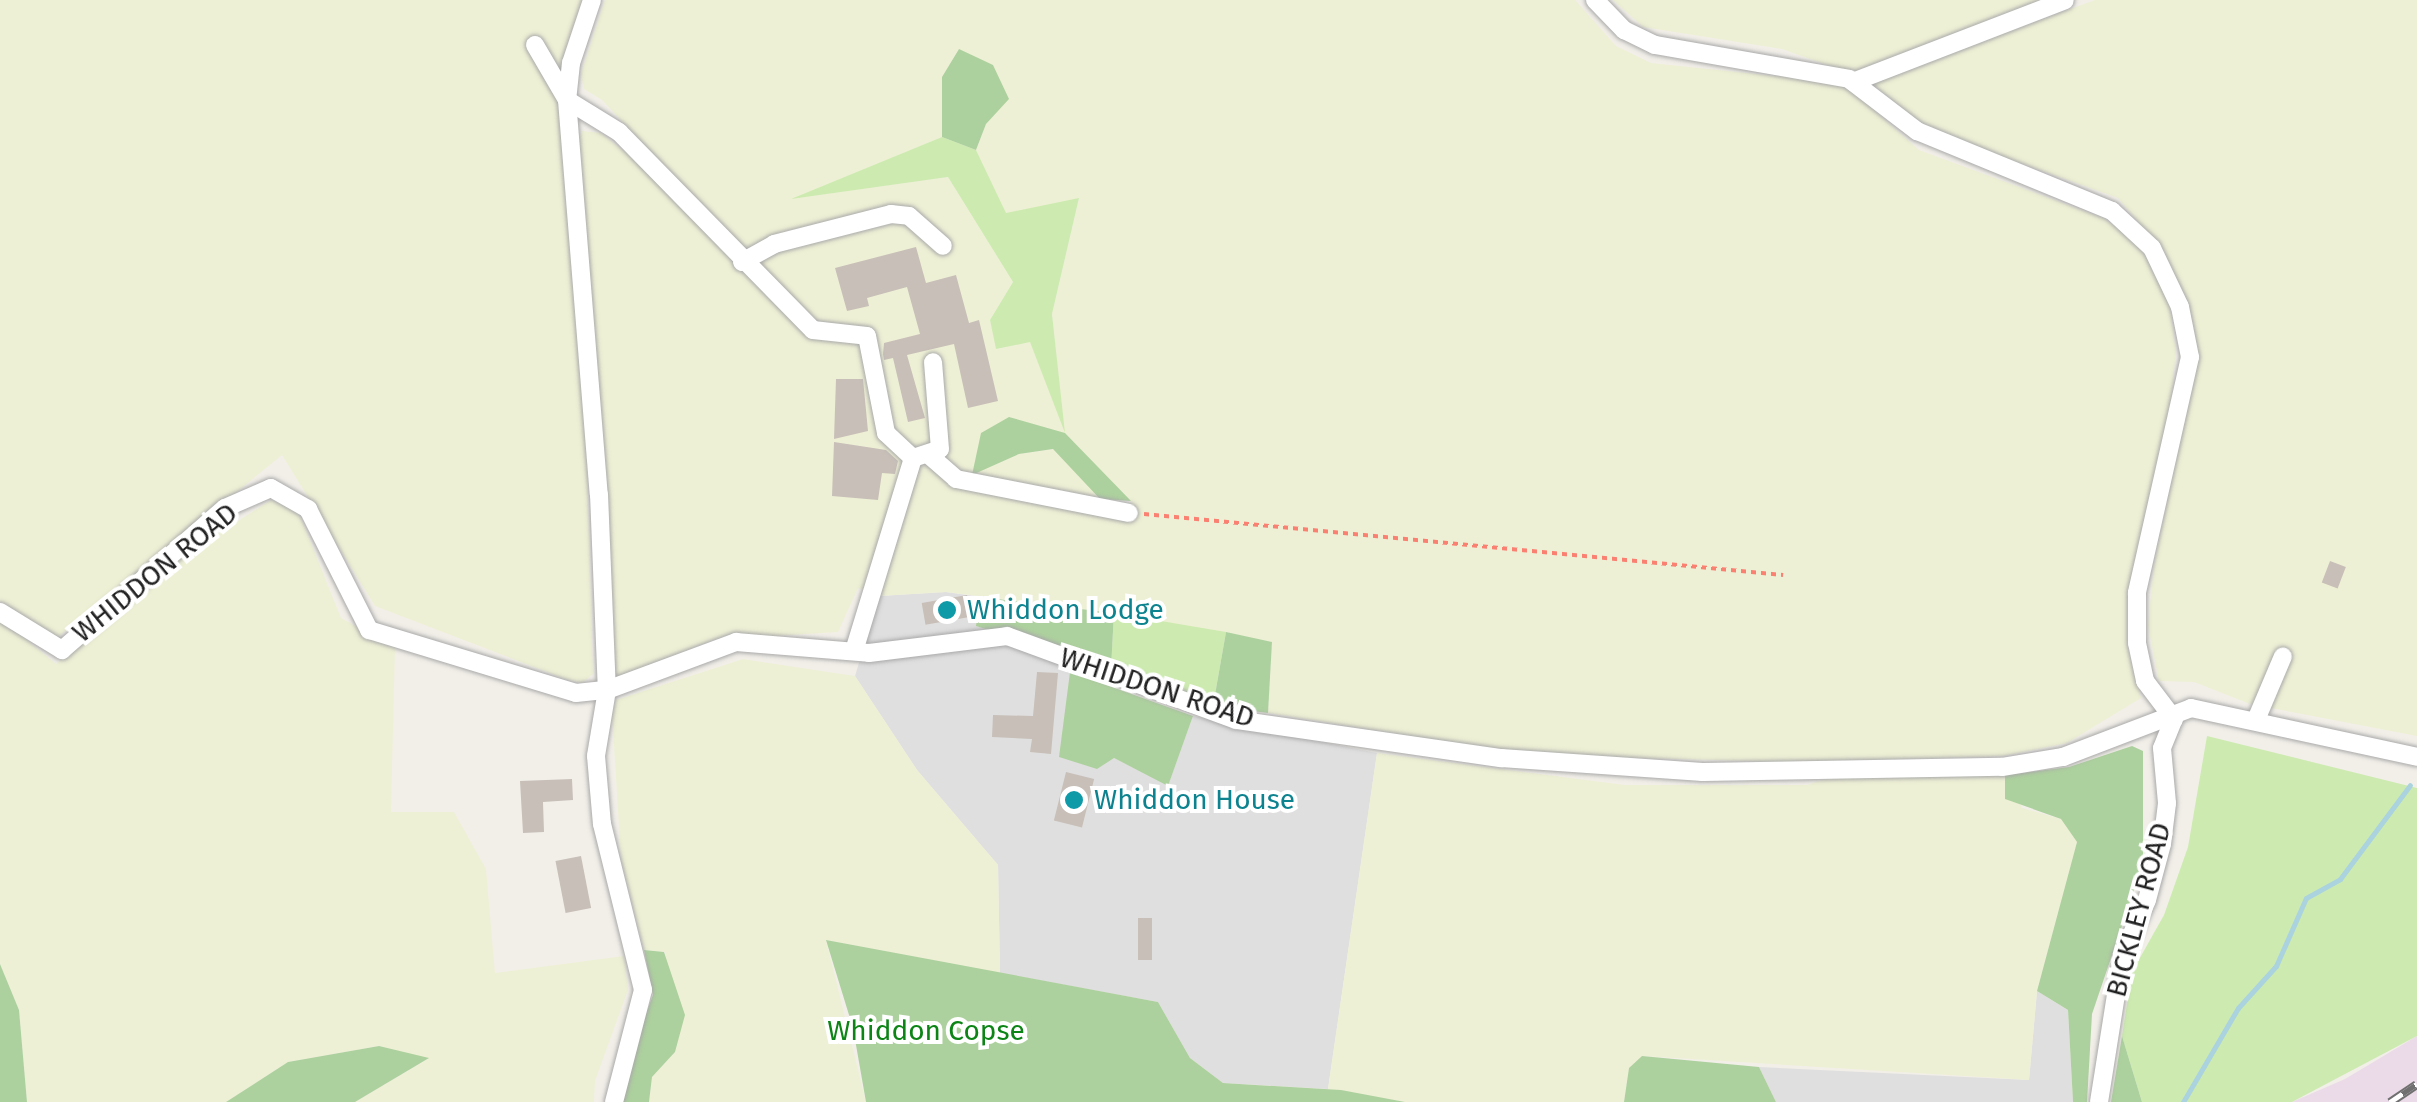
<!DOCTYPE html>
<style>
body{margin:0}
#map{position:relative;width:2417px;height:1102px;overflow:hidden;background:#f2efe9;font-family:"Fira Sans",sans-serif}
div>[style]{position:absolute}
.residential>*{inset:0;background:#e0dfdf}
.industrial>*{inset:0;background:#ebdbe8}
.farmland>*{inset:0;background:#eef0d5}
.grass>*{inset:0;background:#cdebb0}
.forest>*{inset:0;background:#add19e}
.stream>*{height:5px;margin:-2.5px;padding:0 2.5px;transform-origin:2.5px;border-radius:2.5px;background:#aad3df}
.building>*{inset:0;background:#c7bfb8;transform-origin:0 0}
.path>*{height:4px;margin-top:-2px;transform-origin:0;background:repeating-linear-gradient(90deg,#fa8072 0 5px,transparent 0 10px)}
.roads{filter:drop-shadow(0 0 2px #a9a9a9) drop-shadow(0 0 2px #a9a9a9)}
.minor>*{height:18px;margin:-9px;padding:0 9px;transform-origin:9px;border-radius:9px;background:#fff}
.rail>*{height:9px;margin-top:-4.5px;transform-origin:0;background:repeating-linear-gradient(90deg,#fff 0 15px,#707070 0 30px);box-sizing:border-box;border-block:2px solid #707070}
.dots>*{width:28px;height:28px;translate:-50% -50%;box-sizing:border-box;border:5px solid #fff;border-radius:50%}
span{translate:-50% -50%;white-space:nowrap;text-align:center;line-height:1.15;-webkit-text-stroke:8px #fff;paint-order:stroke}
.street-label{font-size:28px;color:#222}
.culture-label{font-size:28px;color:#0d838f}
.left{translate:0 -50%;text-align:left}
.park-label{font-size:28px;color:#0c8416}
</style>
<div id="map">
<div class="residential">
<i style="clip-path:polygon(946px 592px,980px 597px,977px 626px,1075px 656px,1060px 757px,1114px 758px,1168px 785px,1193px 716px,1377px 753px,1328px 1089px,1223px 1083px,1190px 1058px,1158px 1002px,1000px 973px,998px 865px,917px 770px,855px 676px,879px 596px)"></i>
<i style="clip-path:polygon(2037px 991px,2068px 1010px,2073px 1102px,1776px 1102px,1759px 1067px,2029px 1080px)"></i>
</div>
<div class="industrial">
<i style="clip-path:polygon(2417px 1036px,2417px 1102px,2292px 1102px,2345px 1079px)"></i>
</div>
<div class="farmland">
<i style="clip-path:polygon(0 0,586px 0,559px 99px,583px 338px,593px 674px,582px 683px,565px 679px,375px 606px,282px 455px,58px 637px,0 602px)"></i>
<i style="clip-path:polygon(evenodd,605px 0,1575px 0,1616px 46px,1651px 63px,1843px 83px,1919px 150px,2103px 218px,2138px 243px,2168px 295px,2176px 352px,2171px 400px,2129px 599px,2128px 649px,2141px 698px,2067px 743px,2004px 756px,1791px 762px,1527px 755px,1268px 713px,1272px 642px,1114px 613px,946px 592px,879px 596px,858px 588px,838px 632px,713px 640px,613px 681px,597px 365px,577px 145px,582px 131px,601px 133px,729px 235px,602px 100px,584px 89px,581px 74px,605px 0,959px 49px,986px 124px,976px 150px,1006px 214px,1079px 199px,1052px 314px,1064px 428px,1030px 341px,997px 349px,990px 320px,1013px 282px,948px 177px,796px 198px,942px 137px,942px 77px,959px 49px,605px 0,1065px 433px,1131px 502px,1126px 520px,1054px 449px,1019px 454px,972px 474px,1065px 433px)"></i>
<i style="clip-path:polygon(1613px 0,2046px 0,1855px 75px,1782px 49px,1643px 27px)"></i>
<i style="clip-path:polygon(2095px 0,2417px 0,2417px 736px,2250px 704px,2194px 682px,2159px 681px,2148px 626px,2154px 566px,2196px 359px,2194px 325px,2165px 253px,2118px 198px,1925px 129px,1870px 81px)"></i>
<i style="clip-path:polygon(271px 500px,298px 511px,341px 618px,395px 648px,391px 812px,454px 812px,486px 869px,495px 973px,624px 956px,628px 990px,595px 1081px,594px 1102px,355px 1102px,428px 1059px,379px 1046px,288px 1062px,226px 1102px,27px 1102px,19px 1010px,0 964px,0 618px,56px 664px,157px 573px)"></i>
<i style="clip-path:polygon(743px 659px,855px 676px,917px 770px,998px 865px,1000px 973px,826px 940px,866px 1102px,649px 1102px,652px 1077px,675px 1052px,665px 952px,644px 950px,621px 859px,612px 714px,616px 700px)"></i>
<i style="clip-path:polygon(1377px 753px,1625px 785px,1807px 785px,1828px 778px,2005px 775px,2022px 808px,2061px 819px,2077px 842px,2037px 991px,2029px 1080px,1642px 1056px,1629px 1068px,1624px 1102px,1405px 1102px,1328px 1089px)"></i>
</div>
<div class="grass">
<i style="clip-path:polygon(942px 137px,976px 150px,1006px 213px,1079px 198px,1052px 314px,1065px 433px,1030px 342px,996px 349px,990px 320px,1013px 282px,948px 177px,791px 199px)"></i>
<i style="clip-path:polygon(1114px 613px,1226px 632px,1213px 706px,1111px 669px)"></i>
<i style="clip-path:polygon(2207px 736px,2417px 788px,2417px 1036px,2292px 1102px,2142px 1102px,2122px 1036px,2132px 972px,2164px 915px,2188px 847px)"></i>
</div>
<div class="forest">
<i style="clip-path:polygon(959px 49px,993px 65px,1009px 99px,986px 124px,976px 150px,942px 137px,942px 77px)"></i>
<i style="clip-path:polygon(1009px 417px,1065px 433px,1131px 501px,1100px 499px,1053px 449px,1019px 454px,972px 475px,981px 433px)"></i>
<i style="clip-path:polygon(980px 597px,1114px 613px,1111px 669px,976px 626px)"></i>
<i style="clip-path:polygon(1226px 632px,1272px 642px,1268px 713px,1213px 706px)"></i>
<i style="clip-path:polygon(1070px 672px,1193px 716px,1168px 786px,1114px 758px,1097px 769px,1059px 757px)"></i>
<i style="clip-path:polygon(2132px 746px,2143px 751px,2143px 864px,2092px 1014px,2087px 1102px,2073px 1102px,2068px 1010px,2037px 991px,2077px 842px,2061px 819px,2005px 799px,2005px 775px,2069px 767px)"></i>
<i style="clip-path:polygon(826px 940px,1158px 1002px,1190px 1058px,1223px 1083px,1341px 1090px,1405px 1102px,866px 1102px,853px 1028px)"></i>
<i style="clip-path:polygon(644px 950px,664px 952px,685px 1015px,675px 1052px,652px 1077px,649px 1102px,621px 1102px,625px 1070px,653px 995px)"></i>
<i style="clip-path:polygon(0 964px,19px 1010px,27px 1102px,0 1102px)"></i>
<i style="clip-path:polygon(2122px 1036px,2142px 1102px,2111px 1102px)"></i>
<i style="clip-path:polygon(379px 1046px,429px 1058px,355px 1102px,226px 1102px,288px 1062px)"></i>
<i style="clip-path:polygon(1642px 1056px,1759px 1067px,1776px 1102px,1624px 1102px,1629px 1068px)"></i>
</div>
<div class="stream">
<i style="left:2183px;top:1102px;width:109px;rotate:-59.7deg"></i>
<i style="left:2238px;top:1008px;width:57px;rotate:-47.9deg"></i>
<i style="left:2276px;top:966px;width:74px;rotate:-66.2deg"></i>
<i style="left:2306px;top:898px;width:39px;rotate:-29deg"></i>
<i style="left:2340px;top:879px;width:117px;rotate:-53.3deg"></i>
</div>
<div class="building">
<i style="clip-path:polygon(916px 247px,926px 283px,956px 275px,969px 323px,979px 320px,998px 401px,968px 408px,954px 344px,907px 355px,925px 418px,908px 422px,893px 358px,884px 360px,883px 354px,884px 343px,920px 334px,907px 287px,867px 298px,869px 306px,847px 311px,835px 268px)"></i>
<i style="clip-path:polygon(836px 379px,863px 379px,868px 431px,834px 439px)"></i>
<i style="clip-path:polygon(834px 442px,886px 450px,898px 461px,895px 474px,882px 473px,878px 500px,832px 496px)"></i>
<i style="left:2330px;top:561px;width:17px;height:23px;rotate:21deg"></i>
<i style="left:967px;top:595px;width:22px;height:46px;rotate:80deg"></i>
<i style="clip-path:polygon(1037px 672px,1058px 673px,1051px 754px,1030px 752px,1032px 739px,992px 737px,993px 715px,1033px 716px)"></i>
<i style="left:1066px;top:772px;width:29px;height:50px;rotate:14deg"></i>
<i style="clip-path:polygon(572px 779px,573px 800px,543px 802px,544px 832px,523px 833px,520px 781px)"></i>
<i style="left:581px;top:856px;width:53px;height:26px;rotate:79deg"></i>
<i style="left:1138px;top:918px;width:14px;height:42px"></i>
</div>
<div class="path">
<i style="left:1144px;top:514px;width:642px;rotate:5.45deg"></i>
</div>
<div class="roads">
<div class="minor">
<i style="left:592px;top:0;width:66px;rotate:108.4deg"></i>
<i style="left:571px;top:63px;width:37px;rotate:96deg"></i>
<i style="left:567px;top:100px;width:395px;rotate:85.4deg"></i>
<i style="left:599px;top:494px;width:196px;rotate:87.7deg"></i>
<i style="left:607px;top:690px;width:67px;rotate:99.5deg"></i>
<i style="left:596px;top:756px;width:68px;rotate:85deg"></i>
<i style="left:602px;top:824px;width:171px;rotate:76.1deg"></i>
<i style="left:643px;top:990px;width:116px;rotate:104.5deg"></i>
<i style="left:1595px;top:0;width:42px;rotate:46deg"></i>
<i style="left:1624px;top:30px;width:34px;rotate:26deg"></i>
<i style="left:1655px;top:45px;width:197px;rotate:9.9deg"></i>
<i style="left:1849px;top:79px;width:86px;rotate:37.4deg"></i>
<i style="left:1917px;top:131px;width:211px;rotate:22.3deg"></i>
<i style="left:2112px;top:211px;width:54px;rotate:42.8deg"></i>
<i style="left:2152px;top:248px;width:65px;rotate:64.6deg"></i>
<i style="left:2180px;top:307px;width:51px;rotate:78.7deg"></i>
<i style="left:2190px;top:357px;width:242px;rotate:102.7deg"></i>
<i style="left:2137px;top:593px;width:50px;rotate:90deg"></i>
<i style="left:2137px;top:643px;width:39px;rotate:78deg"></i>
<i style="left:2145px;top:681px;width:48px;rotate:52.7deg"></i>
<i style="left:535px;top:45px;width:64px;rotate:59.8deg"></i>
<i style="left:567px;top:100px;width:61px;rotate:31.6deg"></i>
<i style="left:619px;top:132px;width:277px;rotate:45.6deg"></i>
<i style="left:813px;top:330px;width:54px;rotate:6.3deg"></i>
<i style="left:867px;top:336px;width:99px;rotate:78.9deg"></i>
<i style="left:886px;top:433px;width:37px;rotate:43deg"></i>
<i style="left:1853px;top:82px;width:227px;rotate:-21.1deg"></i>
<i style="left:742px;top:262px;width:37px;rotate:-29deg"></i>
<i style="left:774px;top:244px;width:121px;rotate:-14.4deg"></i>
<i style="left:891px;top:214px;width:18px;rotate:6deg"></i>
<i style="left:909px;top:216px;width:45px;rotate:41.4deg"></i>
<i style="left:930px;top:456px;width:35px;rotate:41deg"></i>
<i style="left:956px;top:479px;width:176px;rotate:11.1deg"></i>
<i style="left:0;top:612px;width:73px;rotate:31.5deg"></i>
<i style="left:62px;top:650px;width:216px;rotate:-41.1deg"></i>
<i style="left:225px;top:508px;width:50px;rotate:-23.5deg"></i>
<i style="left:271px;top:488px;width:43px;rotate:29.6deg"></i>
<i style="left:308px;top:509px;width:136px;rotate:63.2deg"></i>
<i style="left:369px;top:630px;width:216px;rotate:16.9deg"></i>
<i style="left:576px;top:693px;width:31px;rotate:-6deg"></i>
<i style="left:607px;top:690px;width:138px;rotate:-20.4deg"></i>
<i style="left:736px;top:642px;width:133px;rotate:4.7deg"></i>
<i style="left:869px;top:653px;width:139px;rotate:-7deg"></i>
<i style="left:1007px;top:636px;width:244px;rotate:20.1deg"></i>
<i style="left:1236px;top:720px;width:268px;rotate:8.2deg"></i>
<i style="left:1501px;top:758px;width:202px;rotate:4deg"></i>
<i style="left:1703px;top:772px;width:299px;rotate:-1deg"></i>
<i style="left:2002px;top:767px;width:62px;rotate:-9.3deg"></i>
<i style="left:2063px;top:757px;width:137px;rotate:-20.9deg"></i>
<i style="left:2191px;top:708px;width:231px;rotate:12.2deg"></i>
<i style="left:854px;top:651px;width:202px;rotate:-73deg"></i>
<i style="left:913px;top:458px;width:28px;rotate:-18deg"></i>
<i style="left:940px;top:449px;width:87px;rotate:-94.6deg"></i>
<i style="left:2256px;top:720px;width:69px;rotate:-67.1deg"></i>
<i style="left:2099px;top:1102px;width:148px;rotate:-81deg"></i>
<i style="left:2122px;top:956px;width:61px;rotate:-65.9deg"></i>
<i style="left:2147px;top:900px;width:58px;rotate:-75deg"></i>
<i style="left:2162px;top:844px;width:41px;rotate:-83deg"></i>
<i style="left:2167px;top:803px;width:55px;rotate:-95.2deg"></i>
<i style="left:2162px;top:748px;width:31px;rotate:-68deg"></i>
</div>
</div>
<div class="rail">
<i style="left:2390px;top:1102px;width:32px;rotate:-34deg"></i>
</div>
<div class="dots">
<i style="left:947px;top:610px;background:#0f9aa8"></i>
<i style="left:1074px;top:800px;background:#0f9aa8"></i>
</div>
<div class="street-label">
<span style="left:155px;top:573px;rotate:-39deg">WHIDDON ROAD</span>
<span style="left:1157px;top:688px;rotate:18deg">WHIDDON ROAD</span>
<span style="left:2139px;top:910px;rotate:-75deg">BICKLEY ROAD</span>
</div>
<div class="culture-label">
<span class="left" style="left:967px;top:610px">Whiddon Lodge</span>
<span class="left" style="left:1094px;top:800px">Whiddon House</span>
</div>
<div class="park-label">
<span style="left:926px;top:1031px">Whiddon Copse</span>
</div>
</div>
